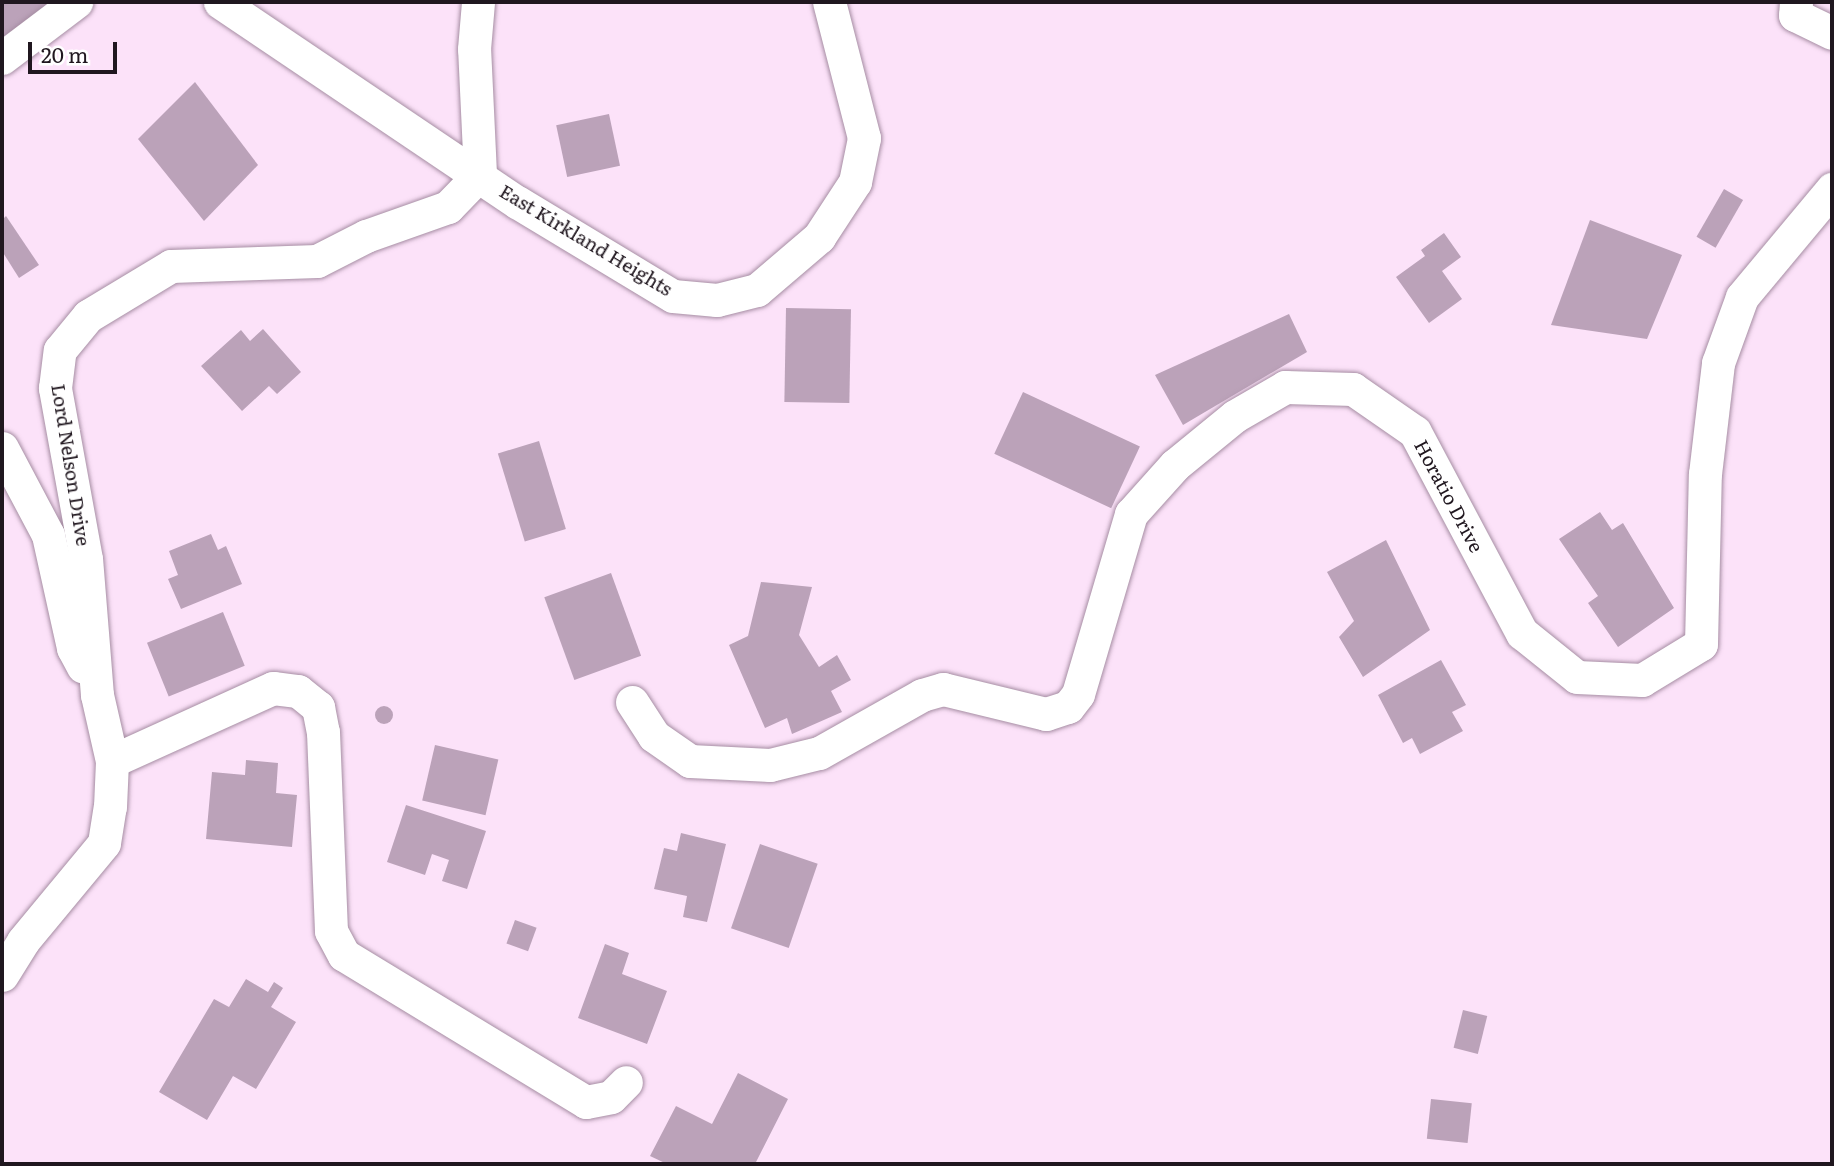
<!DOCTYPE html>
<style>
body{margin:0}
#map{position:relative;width:1834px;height:1166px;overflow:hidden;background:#fce2f9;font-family:Literata,serif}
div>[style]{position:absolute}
.building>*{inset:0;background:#bba2b9;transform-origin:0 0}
.round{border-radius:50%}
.roads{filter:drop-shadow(0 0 2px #a68da3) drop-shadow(0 0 2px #a68da3)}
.minor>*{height:33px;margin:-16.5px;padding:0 16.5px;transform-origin:16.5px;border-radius:16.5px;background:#fff}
span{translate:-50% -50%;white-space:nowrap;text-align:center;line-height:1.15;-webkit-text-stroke:6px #fff;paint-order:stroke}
.street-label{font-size:19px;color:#20171f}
.frame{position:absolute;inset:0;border:4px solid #20171f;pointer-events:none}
.scale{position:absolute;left:28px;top:42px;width:89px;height:32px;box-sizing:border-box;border:4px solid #20171f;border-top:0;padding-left:9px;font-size:21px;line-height:24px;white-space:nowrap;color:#20171f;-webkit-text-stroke:5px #fff;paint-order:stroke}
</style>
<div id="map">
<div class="building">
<i style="clip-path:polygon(2px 2px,68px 2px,2px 51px)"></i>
<i style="clip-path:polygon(195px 82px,258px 165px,204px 221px,138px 139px)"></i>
<i style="left:609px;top:114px;width:53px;height:54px;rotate:78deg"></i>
<i style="left:1724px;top:189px;width:22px;height:55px;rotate:30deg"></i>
<i style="clip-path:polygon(6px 216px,39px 265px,19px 278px,2px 251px,2px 220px)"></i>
<i style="clip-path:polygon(1590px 220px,1682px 255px,1647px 339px,1551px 325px)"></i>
<i style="clip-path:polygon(1444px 233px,1461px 257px,1442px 271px,1462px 299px,1429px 323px,1396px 277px,1425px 256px,1421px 250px)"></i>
<i style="left:786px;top:308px;width:65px;height:94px;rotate:1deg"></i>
<i style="clip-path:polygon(1289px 314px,1307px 352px,1183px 425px,1155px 375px)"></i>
<i style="clip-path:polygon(263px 329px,301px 372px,277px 394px,269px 386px,242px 411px,201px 366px,241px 330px,250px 341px)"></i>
<i style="left:1023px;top:392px;width:129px;height:68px;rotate:25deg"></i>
<i style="left:539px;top:441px;width:92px;height:43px;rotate:73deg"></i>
<i style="clip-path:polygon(1600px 512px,1612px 530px,1623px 523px,1674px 608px,1618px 647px,1588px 603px,1598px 596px,1559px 539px)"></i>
<i style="clip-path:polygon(211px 534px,218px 550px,226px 546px,242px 584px,181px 609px,168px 579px,178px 575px,169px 551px)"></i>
<i style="clip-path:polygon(1386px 540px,1430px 630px,1363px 677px,1339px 637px,1354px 621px,1327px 572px)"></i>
<i style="left:611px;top:573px;width:88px;height:71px;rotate:70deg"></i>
<i style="clip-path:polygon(761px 582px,812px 587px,799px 635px,819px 667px,837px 655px,851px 680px,831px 691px,842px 712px,792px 734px,787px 718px,765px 728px,729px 645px,748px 636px)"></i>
<i style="left:223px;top:612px;width:58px;height:82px;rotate:68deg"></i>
<i style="clip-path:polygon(1441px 660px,1466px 705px,1452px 712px,1463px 731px,1420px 754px,1412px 738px,1403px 743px,1378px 695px)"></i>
<i class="round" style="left:375px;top:706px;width:18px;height:18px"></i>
<i style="left:435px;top:745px;width:65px;height:57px;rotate:13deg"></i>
<i style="clip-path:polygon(246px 760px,278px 763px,276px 793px,297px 795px,292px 847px,206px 839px,212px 772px,245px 775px)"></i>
<i style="clip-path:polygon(406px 805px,486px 831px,467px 889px,442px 881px,449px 860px,432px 854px,425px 875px,387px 862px)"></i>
<i style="clip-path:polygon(681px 833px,726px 844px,707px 922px,683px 917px,687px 896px,654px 889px,664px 848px,677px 851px)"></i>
<i style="left:760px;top:844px;width:61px;height:89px;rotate:19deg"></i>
<i style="left:515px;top:920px;width:23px;height:25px;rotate:20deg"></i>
<i style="clip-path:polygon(605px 944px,629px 953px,622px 974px,667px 991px,647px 1044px,578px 1018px)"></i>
<i style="clip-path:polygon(246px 979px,268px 992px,274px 982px,283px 988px,271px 1007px,296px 1022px,256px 1089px,233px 1076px,207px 1120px,159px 1092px,214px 999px,229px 1007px)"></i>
<i style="left:1463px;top:1010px;width:25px;height:39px;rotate:14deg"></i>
<i style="clip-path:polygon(738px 1073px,788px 1099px,755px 1164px,667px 1164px,650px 1156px,676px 1106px,712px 1124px)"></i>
<i style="left:1431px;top:1099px;width:41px;height:40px;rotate:6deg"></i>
</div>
<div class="roads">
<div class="minor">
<i style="left:220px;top:2px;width:358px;rotate:34deg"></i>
<i style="left:517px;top:202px;width:182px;rotate:31.1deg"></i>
<i style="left:673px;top:296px;width:44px;rotate:5.2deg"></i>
<i style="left:717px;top:300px;width:41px;rotate:-14deg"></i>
<i style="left:757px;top:290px;width:82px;rotate:-40.5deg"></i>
<i style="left:819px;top:237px;width:66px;rotate:-56.8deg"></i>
<i style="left:855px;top:182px;width:45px;rotate:-78.4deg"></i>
<i style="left:864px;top:138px;width:140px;rotate:-104.4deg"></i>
<i style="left:1796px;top:2px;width:13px;rotate:94deg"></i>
<i style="left:1795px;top:15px;width:41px;rotate:25.9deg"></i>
<i style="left:2px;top:58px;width:93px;rotate:-37.1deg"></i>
<i style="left:2px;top:448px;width:98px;rotate:62.1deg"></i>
<i style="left:48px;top:535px;width:116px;rotate:77.5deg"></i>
<i style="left:73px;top:648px;width:21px;rotate:62deg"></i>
<i style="left:632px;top:702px;width:40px;rotate:57.1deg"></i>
<i style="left:654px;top:736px;width:44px;rotate:34.8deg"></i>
<i style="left:690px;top:761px;width:80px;rotate:2.9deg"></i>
<i style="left:770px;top:765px;width:50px;rotate:-13.8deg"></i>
<i style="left:819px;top:753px;width:118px;rotate:-29.4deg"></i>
<i style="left:922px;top:695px;width:22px;rotate:-16deg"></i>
<i style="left:943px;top:689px;width:106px;rotate:13.6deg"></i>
<i style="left:1046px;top:714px;width:23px;rotate:-18deg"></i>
<i style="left:1068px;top:707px;width:16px;rotate:-52deg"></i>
<i style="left:1078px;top:694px;width:188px;rotate:-73.6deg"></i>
<i style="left:1131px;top:514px;width:66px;rotate:-48.1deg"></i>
<i style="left:1175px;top:465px;width:77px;rotate:-39.2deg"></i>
<i style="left:1235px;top:416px;width:58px;rotate:-30.1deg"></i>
<i style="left:1285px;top:387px;width:68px;rotate:1.7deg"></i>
<i style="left:1353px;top:389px;width:75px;rotate:34.7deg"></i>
<i style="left:1415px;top:432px;width:228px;rotate:62deg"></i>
<i style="left:1522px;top:633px;width:70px;rotate:38.7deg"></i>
<i style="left:1577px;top:677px;width:65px;rotate:2.6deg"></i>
<i style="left:1642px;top:680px;width:69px;rotate:-31.4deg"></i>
<i style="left:1701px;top:644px;width:170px;rotate:-88.7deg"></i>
<i style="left:1705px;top:474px;width:112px;rotate:-83.3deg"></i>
<i style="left:1718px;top:363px;width:70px;rotate:-70deg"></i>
<i style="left:1742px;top:297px;width:141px;rotate:-50.2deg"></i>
<i style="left:112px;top:761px;width:177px;rotate:-24.4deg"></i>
<i style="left:273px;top:688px;width:25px;rotate:7deg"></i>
<i style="left:298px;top:691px;width:26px;rotate:39deg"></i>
<i style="left:318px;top:707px;width:25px;rotate:79deg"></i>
<i style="left:323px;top:732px;width:199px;rotate:87.7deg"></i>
<i style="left:331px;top:931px;width:27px;rotate:62deg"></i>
<i style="left:344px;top:955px;width:283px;rotate:31.3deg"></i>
<i style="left:586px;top:1102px;width:25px;rotate:-11deg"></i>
<i style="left:611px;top:1097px;width:21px;rotate:-45deg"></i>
<i style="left:2px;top:975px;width:40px;rotate:-58deg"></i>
<i style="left:23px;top:941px;width:127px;rotate:-50.4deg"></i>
<i style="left:104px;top:843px;width:36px;rotate:-81deg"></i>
<i style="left:110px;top:807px;width:46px;rotate:-87.5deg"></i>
<i style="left:112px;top:761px;width:68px;rotate:-102.8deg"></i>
<i style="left:97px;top:695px;width:136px;rotate:-94.6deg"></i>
<i style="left:86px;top:559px;width:174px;rotate:-100.3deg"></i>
<i style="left:55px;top:388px;width:38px;rotate:-83deg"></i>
<i style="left:60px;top:350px;width:44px;rotate:-50.5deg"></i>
<i style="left:88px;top:316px;width:97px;rotate:-31.1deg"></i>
<i style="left:171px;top:266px;width:146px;rotate:-2deg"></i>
<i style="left:317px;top:261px;width:55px;rotate:-27deg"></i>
<i style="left:366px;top:236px;width:87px;rotate:-19.5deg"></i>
<i style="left:448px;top:207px;width:46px;rotate:-45.9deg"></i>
<i style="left:480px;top:174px;width:125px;rotate:-92.7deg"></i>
<i style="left:474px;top:49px;width:47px;rotate:-85.1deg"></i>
</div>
</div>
<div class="street-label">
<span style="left:586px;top:240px;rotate:31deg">East Kirkland Heights</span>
<span style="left:71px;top:465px;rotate:81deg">Lord Nelson Drive</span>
<span style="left:1449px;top:496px;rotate:62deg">Horatio Drive</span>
</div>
<div class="frame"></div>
<div class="scale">20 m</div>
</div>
